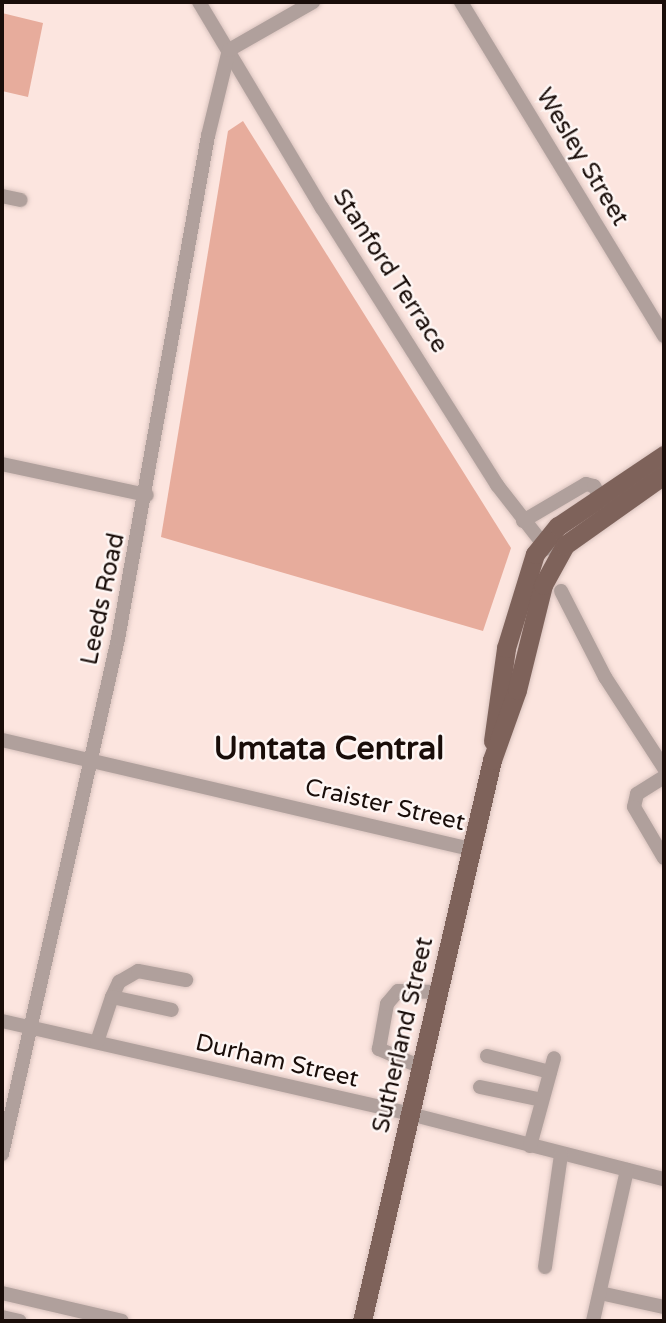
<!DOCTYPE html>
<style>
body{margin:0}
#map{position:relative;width:666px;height:1323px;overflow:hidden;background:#fce5df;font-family:"Varela Round",sans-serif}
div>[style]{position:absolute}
.green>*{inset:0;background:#e7ac9c}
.roads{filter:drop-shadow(0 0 2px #d8c2bd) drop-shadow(0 0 2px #d8c2bd)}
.minor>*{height:14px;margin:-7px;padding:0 7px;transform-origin:7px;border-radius:7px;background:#b0a09c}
.major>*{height:19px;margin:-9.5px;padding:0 9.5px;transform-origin:9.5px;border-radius:9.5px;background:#7e625a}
span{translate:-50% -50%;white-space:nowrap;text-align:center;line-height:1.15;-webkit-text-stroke:5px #fef6f4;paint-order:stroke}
.street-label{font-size:24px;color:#190d09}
.district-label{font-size:32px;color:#190d09;font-weight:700}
.frame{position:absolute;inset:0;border:4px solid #190d09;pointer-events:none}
</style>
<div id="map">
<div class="green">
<i style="clip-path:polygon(2px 13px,43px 23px,28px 97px,2px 91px)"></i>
<i style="clip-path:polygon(243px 121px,511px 548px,483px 631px,161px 537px,228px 131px)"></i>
</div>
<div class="roads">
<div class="minor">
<i style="left:199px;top:2px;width:240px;rotate:59.2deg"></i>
<i style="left:322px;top:208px;width:328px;rotate:57.7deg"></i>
<i style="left:497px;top:485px;width:81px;rotate:52deg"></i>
<i style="left:461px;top:2px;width:391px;rotate:58.7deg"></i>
<i style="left:2px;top:196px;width:19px;rotate:12deg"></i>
<i style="left:2px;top:464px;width:148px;rotate:12.1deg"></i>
<i style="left:523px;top:521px;width:73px;rotate:-30.4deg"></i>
<i style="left:586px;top:484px;width:8px;rotate:14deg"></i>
<i style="left:594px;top:486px;width:13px;rotate:61deg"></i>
<i style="left:561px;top:591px;width:97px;rotate:62.9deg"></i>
<i style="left:605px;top:677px;width:108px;rotate:57deg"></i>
<i style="left:2px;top:740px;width:481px;rotate:13.1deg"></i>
<i style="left:664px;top:777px;width:32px;rotate:148deg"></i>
<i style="left:637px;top:794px;width:13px;rotate:103deg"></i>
<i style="left:634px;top:807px;width:59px;rotate:59.5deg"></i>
<i style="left:112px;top:997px;width:17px;rotate:-65deg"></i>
<i style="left:119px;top:982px;width:22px;rotate:-30deg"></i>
<i style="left:138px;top:971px;width:49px;rotate:10.6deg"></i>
<i style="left:2px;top:1021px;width:418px;rotate:12.8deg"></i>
<i style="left:410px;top:1114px;width:262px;rotate:14.4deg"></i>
<i style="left:97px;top:1042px;width:47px;rotate:-71.6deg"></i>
<i style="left:112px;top:997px;width:61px;rotate:12.2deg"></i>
<i style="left:487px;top:1056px;width:65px;rotate:14.3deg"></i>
<i style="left:421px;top:1067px;width:46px;rotate:-156.8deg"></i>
<i style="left:379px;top:1049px;width:46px;rotate:-79.9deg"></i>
<i style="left:387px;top:1004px;width:17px;rotate:-50deg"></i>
<i style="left:398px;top:991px;width:40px;rotate:1.4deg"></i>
<i style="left:480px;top:1087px;width:63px;rotate:11.8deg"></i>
<i style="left:530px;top:1146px;width:91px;rotate:-74.7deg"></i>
<i style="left:2px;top:1154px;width:528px;rotate:-77.31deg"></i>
<i style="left:118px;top:639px;width:511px;rotate:-79.86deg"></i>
<i style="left:208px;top:136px;width:89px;rotate:-76.3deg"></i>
<i style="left:229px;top:50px;width:97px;rotate:-29.7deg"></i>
<i style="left:545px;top:1267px;width:114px;rotate:-81.9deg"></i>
<i style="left:2px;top:1293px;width:123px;rotate:13.1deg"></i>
<i style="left:600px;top:1293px;width:66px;rotate:12.3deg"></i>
<i style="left:2px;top:1317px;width:18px;rotate:13deg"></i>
<i style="left:593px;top:1321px;width:155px;rotate:-77.3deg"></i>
</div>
<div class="major">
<i style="left:493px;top:741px;width:94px;rotate:-82deg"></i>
<i style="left:506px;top:648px;width:98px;rotate:-72.9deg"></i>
<i style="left:535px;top:554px;width:36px;rotate:-51deg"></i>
<i style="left:558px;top:526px;width:128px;rotate:-33.8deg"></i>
<i style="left:362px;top:1321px;width:576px;rotate:-76.95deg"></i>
<i style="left:492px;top:760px;width:74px;rotate:-70.3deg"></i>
<i style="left:517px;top:690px;width:108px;rotate:-76.1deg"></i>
<i style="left:543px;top:585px;width:46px;rotate:-61.2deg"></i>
<i style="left:565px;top:545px;width:121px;rotate:-35.3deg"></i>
</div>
</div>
<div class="street-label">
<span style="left:582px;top:157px;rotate:59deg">Wesley Street</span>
<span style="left:390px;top:271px;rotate:57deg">Stanford Terrace</span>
<span style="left:103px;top:599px;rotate:-78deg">Leeds Road</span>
<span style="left:385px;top:805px;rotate:13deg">Craister Street</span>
<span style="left:403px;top:1035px;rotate:-77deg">Sutherland Street</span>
<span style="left:277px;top:1061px;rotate:13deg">Durham Street</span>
</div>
<div class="district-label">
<span style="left:329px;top:749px">Umtata Central</span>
</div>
<div class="frame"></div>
</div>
